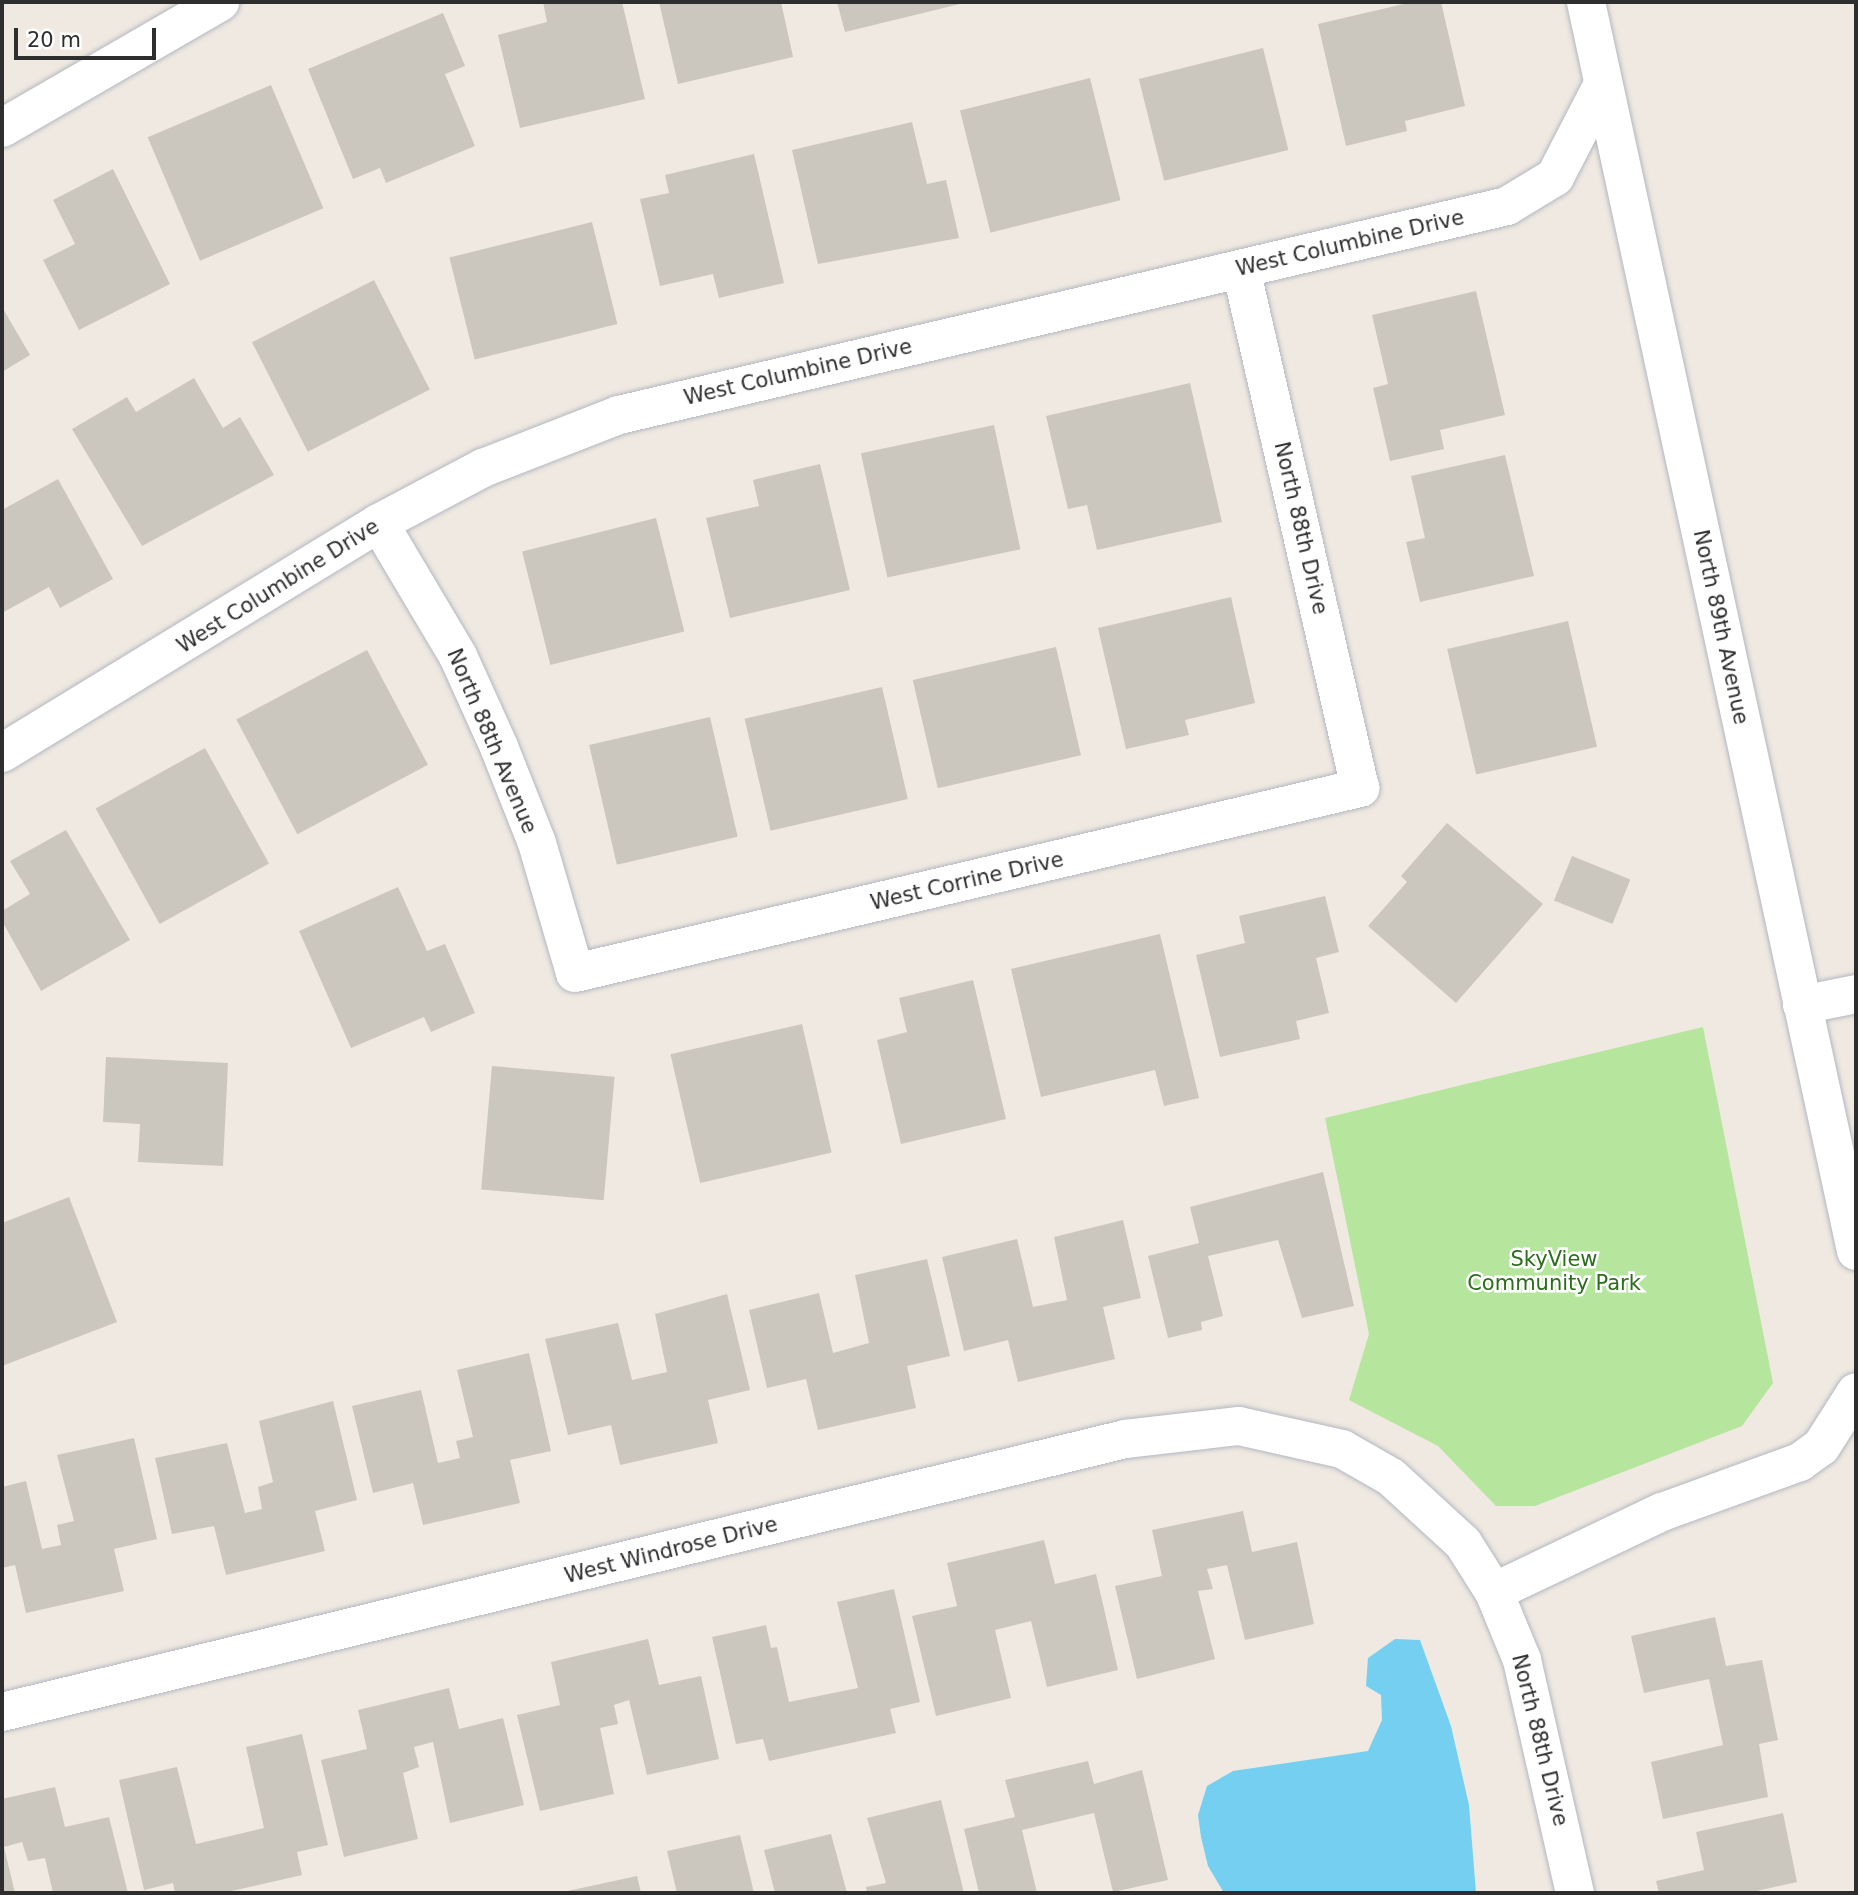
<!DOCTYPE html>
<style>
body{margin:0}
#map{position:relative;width:1858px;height:1895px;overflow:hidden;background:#efe9e1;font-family:"DejaVu Sans",sans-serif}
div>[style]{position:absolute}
.green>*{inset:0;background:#b6e59e}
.water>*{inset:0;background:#75cff0}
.building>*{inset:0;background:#cbc7bf;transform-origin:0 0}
.roads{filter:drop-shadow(0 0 2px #b4b7c1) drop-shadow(0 0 2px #b4b7c1)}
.minor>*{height:38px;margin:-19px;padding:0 19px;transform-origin:19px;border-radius:19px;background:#fff}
span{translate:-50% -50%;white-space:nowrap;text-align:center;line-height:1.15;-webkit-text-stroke:5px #fff;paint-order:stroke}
.street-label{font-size:21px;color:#2e2e2e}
.park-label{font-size:21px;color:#2c6e1b}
.frame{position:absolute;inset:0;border:4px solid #2e2e2e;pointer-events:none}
.scale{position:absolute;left:14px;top:28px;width:142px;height:32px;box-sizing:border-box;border:4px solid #2e2e2e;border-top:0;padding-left:9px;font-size:21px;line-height:24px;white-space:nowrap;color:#2e2e2e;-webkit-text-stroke:5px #fff;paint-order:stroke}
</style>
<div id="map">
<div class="green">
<i style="clip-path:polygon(1703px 1027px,1773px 1383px,1742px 1426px,1535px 1506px,1496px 1506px,1438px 1446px,1349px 1400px,1369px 1334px,1325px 1118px)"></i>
</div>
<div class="water">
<i style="clip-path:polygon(1395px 1639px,1420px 1640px,1451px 1726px,1469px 1805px,1476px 1893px,1224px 1893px,1208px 1866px,1201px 1837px,1198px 1815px,1207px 1786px,1233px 1771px,1368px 1751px,1382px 1720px,1381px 1695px,1366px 1686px,1368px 1658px)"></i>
</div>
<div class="building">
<i style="clip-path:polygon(543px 2px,622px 2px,645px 99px,520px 128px,498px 35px,547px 22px)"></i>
<i style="clip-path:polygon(659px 2px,781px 2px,793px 57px,678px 84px)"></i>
<i style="clip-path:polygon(837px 2px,964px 2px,964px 3px,845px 32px)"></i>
<i style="clip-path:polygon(1412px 2px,1441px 2px,1465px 106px,1405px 121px,1407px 131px,1346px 146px,1318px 24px)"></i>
<i style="clip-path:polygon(443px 13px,465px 66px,445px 74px,475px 146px,386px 183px,380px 168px,353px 179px,308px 69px)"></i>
<i style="left:1263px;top:48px;width:105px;height:128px;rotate:76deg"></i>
<i style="left:1090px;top:78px;width:126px;height:134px;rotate:76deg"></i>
<i style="left:271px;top:85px;width:134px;height:134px;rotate:67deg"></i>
<i style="clip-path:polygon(912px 122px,927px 184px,946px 180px,959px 238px,818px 264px,792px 150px)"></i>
<i style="clip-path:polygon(754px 154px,784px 283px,719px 298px,713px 274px,660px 286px,640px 199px,669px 193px,665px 175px)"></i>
<i style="clip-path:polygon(113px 169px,170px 284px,79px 330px,43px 260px,75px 244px,53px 200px)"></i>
<i style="left:592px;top:222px;width:105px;height:147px;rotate:76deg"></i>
<i style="left:374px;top:280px;width:123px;height:137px;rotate:63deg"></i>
<i style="clip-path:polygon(1476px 291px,1505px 415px,1440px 430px,1444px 449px,1390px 461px,1373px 388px,1388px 384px,1372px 315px)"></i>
<i style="clip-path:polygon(2px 307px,30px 355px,2px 372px)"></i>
<i style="clip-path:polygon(194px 378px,223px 428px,240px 417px,274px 475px,142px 546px,72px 429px,127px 397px,136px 412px)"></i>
<i style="clip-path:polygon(1190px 383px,1222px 522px,1097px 550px,1087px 505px,1068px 509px,1046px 416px)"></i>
<i style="left:994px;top:425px;width:127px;height:136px;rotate:78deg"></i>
<i style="clip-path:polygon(1505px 455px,1534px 576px,1420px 602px,1406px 542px,1425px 538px,1411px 476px)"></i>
<i style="clip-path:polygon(820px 464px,850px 590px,730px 618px,706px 518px,759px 506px,753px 480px)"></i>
<i style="clip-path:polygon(58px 479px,113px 579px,60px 608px,49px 587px,2px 613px,2px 510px)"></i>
<i style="left:656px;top:518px;width:117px;height:138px;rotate:76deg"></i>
<i style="clip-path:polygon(1231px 597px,1255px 703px,1185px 720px,1189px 735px,1126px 749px,1098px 628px)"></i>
<i style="left:1568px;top:621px;width:129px;height:124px;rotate:77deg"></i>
<i style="left:1056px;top:647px;width:111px;height:147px;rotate:77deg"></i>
<i style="left:367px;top:650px;width:130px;height:148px;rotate:62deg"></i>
<i style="left:882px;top:687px;width:115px;height:141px;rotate:77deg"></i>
<i style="left:710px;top:717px;width:123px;height:124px;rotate:77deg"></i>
<i style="left:205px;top:748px;width:132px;height:125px;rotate:61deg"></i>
<i style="clip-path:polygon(1447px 823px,1543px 904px,1456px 1003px,1368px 926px,1407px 882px,1401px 876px)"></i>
<i style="clip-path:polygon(66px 830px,130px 940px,41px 991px,2px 921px,2px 911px,30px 894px,10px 861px)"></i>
<i style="left:1572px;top:856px;width:63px;height:48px;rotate:22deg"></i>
<i style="clip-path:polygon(398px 887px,427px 951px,445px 944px,475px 1013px,431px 1032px,424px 1017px,351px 1048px,299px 931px)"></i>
<i style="clip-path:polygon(1325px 896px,1339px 952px,1316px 958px,1329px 1013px,1296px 1021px,1300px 1039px,1220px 1057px,1196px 955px,1245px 943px,1239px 916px)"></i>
<i style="clip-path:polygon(1160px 934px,1199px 1098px,1164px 1106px,1155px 1070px,1041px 1097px,1011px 969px)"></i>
<i style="clip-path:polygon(973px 980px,1006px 1119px,901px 1144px,877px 1040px,907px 1032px,899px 998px)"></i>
<i style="left:802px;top:1024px;width:132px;height:135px;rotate:77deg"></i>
<i style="clip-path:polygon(106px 1057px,228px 1063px,223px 1166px,138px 1162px,140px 1124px,103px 1122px)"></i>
<i style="left:492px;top:1066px;width:123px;height:124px;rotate:5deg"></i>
<i style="clip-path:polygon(1323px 1172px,1354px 1306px,1302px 1318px,1278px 1240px,1208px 1256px,1223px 1316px,1201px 1322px,1202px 1330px,1168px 1338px,1148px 1256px,1199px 1243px,1190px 1207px)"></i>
<i style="clip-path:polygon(69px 1197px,117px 1322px,2px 1366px,2px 1223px)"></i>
<i style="clip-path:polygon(1123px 1220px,1141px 1298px,1103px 1307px,1115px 1359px,1018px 1382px,1008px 1340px,964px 1351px,942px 1257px,1017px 1239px,1033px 1307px,1067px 1300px,1054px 1237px)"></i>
<i style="clip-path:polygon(927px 1259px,950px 1356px,907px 1366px,916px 1408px,818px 1430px,806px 1379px,767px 1388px,749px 1310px,819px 1293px,833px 1353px,869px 1343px,855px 1275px)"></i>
<i style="clip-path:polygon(727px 1294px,750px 1390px,708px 1400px,718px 1443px,620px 1465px,611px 1425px,568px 1435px,545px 1339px,618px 1323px,632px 1380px,667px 1372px,655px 1314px)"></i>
<i style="clip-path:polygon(529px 1353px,551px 1451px,510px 1460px,520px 1503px,423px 1525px,413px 1483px,373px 1493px,352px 1406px,421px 1390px,438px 1463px,460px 1458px,456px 1441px,473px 1437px,457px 1370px)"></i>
<i style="clip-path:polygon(333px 1401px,357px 1500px,315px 1511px,325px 1551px,226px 1575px,214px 1526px,172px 1534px,155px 1458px,227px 1443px,245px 1513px,262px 1509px,258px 1487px,273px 1482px,259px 1421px)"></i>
<i style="clip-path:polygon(134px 1438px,157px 1539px,114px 1549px,124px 1591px,26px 1613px,15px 1565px,2px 1568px,2px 1487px,26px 1481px,42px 1549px,61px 1545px,57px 1525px,74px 1521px,57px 1455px)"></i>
<i style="clip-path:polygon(1243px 1511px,1252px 1552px,1297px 1542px,1314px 1624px,1245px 1640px,1227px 1565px,1207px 1569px,1213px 1589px,1198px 1591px,1215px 1659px,1137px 1679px,1115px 1586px,1162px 1576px,1152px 1530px)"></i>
<i style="clip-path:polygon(1044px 1540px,1055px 1584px,1096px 1574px,1118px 1670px,1047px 1687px,1031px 1621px,995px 1630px,1011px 1698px,936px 1716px,912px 1616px,957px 1606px,947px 1563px)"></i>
<i style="clip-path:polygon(894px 1589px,920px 1702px,890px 1709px,896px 1733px,769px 1761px,763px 1739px,736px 1744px,712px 1637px,766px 1625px,771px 1648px,777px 1647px,789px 1702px,858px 1688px,837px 1602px)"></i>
<i style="clip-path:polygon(1715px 1617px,1726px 1666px,1762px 1660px,1778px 1740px,1759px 1744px,1768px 1797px,1663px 1819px,1651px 1762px,1723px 1745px,1709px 1679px,1644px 1693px,1631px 1636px)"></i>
<i style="clip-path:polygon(648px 1639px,659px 1685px,701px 1676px,719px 1759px,647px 1775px,629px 1700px,614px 1705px,618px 1724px,600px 1728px,614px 1794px,540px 1811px,517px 1715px,560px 1705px,551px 1662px)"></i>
<i style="clip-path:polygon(449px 1688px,459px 1729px,503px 1718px,524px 1805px,450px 1823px,433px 1742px,414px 1747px,419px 1767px,403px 1773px,418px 1839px,344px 1857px,321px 1760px,367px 1749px,358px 1710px)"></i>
<i style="clip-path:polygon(302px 1734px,328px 1845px,297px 1852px,302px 1875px,223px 1893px,175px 1893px,173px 1883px,144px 1890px,119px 1780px,177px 1767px,196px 1844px,264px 1828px,246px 1747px)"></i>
<i style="clip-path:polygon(1088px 1761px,1094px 1784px,1142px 1770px,1168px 1880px,1113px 1892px,1094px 1813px,1022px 1830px,1037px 1893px,979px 1893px,964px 1829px,1015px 1817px,1005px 1780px)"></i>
<i style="clip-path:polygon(55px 1787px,65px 1827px,109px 1817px,128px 1893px,53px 1893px,45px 1858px,28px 1861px,22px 1842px,4px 1847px,15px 1893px,2px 1893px,2px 1799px)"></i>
<i style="clip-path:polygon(941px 1800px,964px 1893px,867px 1893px,866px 1887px,886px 1883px,867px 1818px)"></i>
<i style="clip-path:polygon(1783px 1813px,1797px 1882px,1748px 1893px,1659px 1893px,1656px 1881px,1704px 1870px,1696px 1832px)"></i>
<i style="clip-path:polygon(831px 1834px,847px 1893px,775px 1893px,764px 1850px)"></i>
<i style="clip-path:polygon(740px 1835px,754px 1893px,677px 1893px,667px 1851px)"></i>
<i style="clip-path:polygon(637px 1876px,641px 1893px,563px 1893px,563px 1892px)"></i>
</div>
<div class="roads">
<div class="minor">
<i style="left:1586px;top:2px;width:1278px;rotate:77.8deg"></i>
<i style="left:2px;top:128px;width:252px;rotate:-30deg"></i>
<i style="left:379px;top:523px;width:155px;rotate:59.3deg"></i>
<i style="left:458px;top:656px;width:100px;rotate:65.7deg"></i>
<i style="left:499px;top:747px;width:103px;rotate:68.4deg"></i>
<i style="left:537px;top:843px;width:135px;rotate:73.7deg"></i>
<i style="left:575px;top:973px;width:807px;rotate:-13.26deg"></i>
<i style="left:1360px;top:788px;width:532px;rotate:-102.91deg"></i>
<i style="left:2px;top:753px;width:442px;rotate:-31.4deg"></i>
<i style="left:379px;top:523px;width:118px;rotate:-27.9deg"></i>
<i style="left:483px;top:468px;width:146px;rotate:-21.3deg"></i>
<i style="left:619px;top:415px;width:912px;rotate:-13.24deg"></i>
<i style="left:1507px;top:206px;width:56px;rotate:-31.1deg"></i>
<i style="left:1555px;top:177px;width:105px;rotate:-62.7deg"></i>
<i style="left:1802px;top:1005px;width:55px;rotate:-11.5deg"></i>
<i style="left:1494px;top:1592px;width:186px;rotate:-25.5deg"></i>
<i style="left:1662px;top:1512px;width:147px;rotate:-19.9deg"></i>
<i style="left:1800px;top:1462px;width:26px;rotate:-36deg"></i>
<i style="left:1821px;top:1447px;width:65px;rotate:-57.5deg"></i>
<i style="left:2px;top:1712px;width:1156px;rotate:-13.66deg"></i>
<i style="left:1125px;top:1439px;width:115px;rotate:-6.5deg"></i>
<i style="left:1239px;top:1426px;width:106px;rotate:12.6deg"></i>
<i style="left:1342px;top:1449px;width:56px;rotate:29.7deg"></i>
<i style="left:1391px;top:1477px;width:98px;rotate:42.5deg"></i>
<i style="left:1463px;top:1543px;width:58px;rotate:57.7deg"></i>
<i style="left:1494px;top:1592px;width:74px;rotate:67.6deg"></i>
<i style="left:1522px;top:1660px;width:239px;rotate:77.2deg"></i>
</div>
</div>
<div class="street-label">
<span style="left:1350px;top:243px;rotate:-13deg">West Columbine Drive</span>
<span style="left:798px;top:372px;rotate:-13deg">West Columbine Drive</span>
<span style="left:1301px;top:528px;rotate:77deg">North 88th Drive</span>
<span style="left:278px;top:586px;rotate:-32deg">West Columbine Drive</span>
<span style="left:1721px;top:627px;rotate:78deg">North 89th Avenue</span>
<span style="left:492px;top:741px;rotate:67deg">North 88th Avenue</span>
<span style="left:967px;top:881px;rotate:-13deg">West Corrine Drive</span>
<span style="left:671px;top:1550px;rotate:-14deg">West Windrose Drive</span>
<span style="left:1540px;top:1740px;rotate:76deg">North 88th Drive</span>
</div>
<div class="park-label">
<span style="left:1554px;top:1271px">SkyView<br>Community Park</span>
</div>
<div class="frame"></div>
<div class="scale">20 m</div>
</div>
